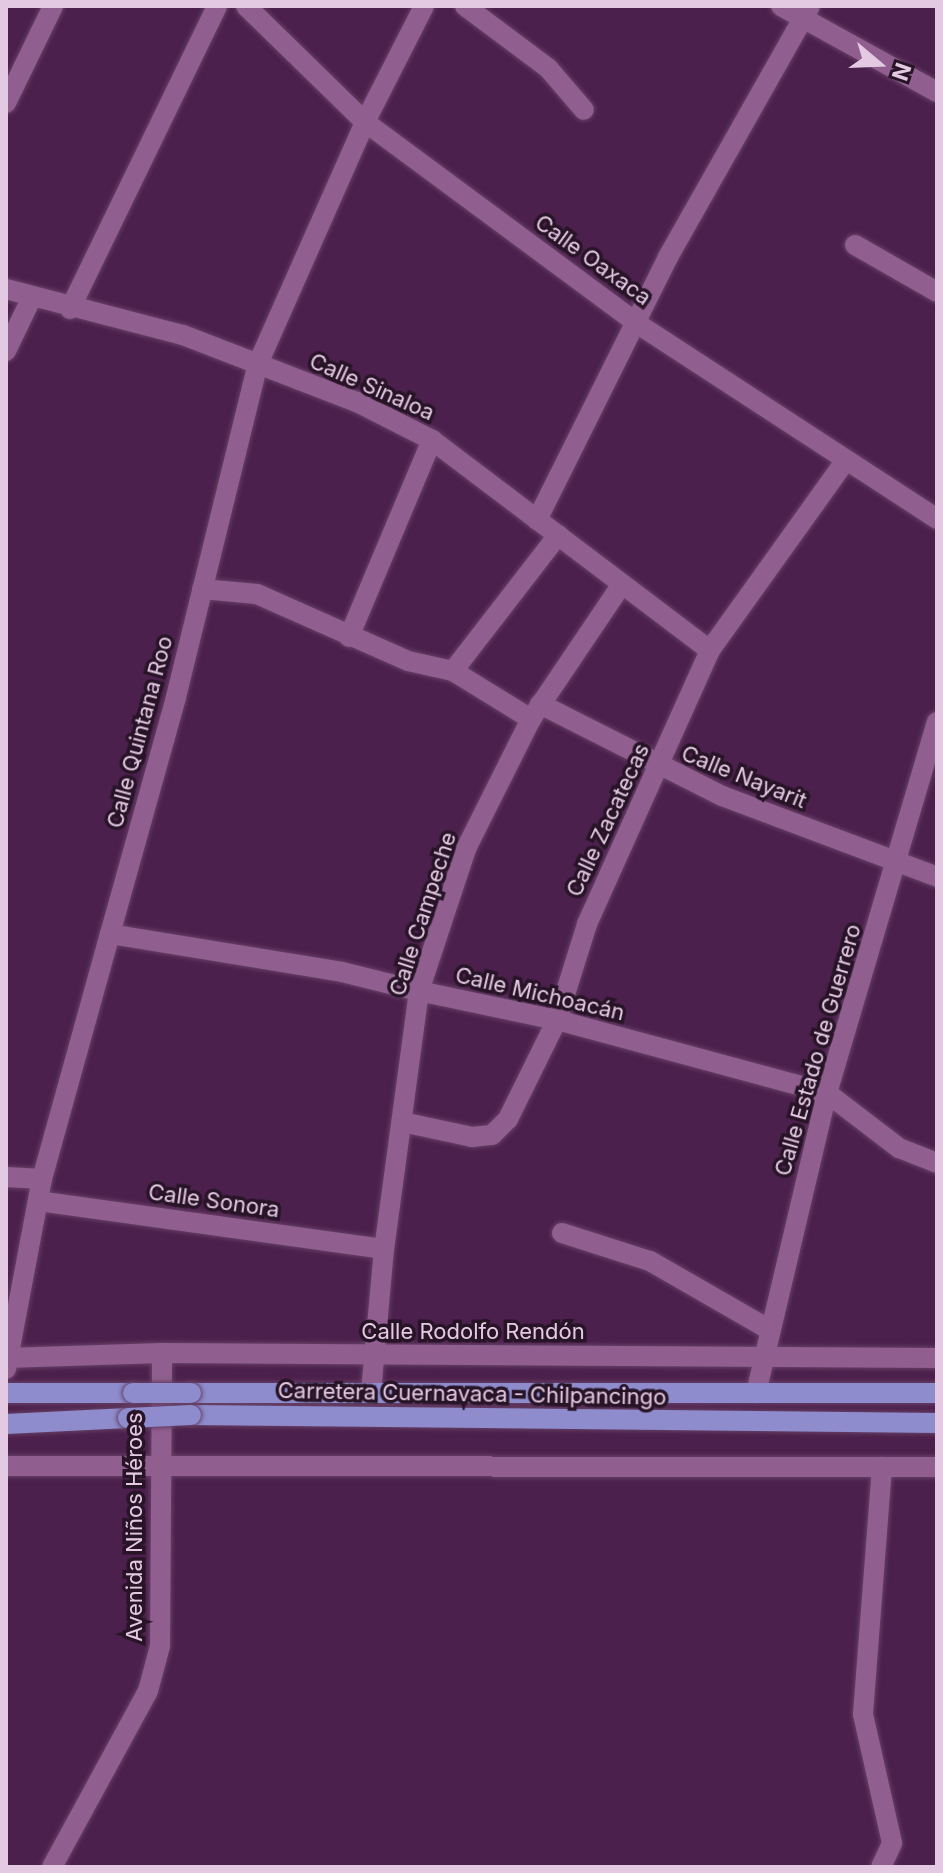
<!DOCTYPE html>
<meta charset="utf-8">
<style>
body{margin:0}
#map{position:relative;width:943px;height:1873px;overflow:hidden;background:#4c204c;font-family:Inter,sans-serif}
div>[style]{position:absolute}
.roads{filter:drop-shadow(0 0 2px #664066) drop-shadow(0 0 2px #664066)}
.minor>*{height:20px;margin:-10px;padding:0 10px;transform-origin:10px;border-radius:10px;background:#905f8f}
.tertiary>*{height:20px;margin:-10px;padding:0 10px;transform-origin:10px;border-radius:10px;background:#905f8f}
.primary>*{height:20px;margin:-10px;padding:0 10px;transform-origin:10px;border-radius:10px;background:#8e8ccd}
.bridges{filter:drop-shadow(0 0 2px #664066) drop-shadow(0 0 2px #664066)}
.primary-bridge>*{height:20px;margin:-10px;padding:0 10px;transform-origin:10px;border-radius:10px;background:#8e8ccd}
span{translate:-50% -50%;white-space:nowrap;text-align:center;line-height:1.15;-webkit-text-stroke:7px #271427;paint-order:stroke}
.street-label{font-size:22px;color:#e4c9e3}
.frame{position:absolute;inset:0;border:8px solid #e4c9e3;pointer-events:none}
.north{position:absolute;left:839px;top:24px;width:80px;height:80px;-webkit-text-stroke:6px #271427;paint-order:stroke;rotate:109deg;font-size:22px;font-weight:700;line-height:32px;text-align:center;color:#e4c9e3}
.north::after{content:'';display:block;margin:auto;width:28px;height:36px;background:#e4c9e3;clip-path:polygon(50% 0,100% 100%,50% 72%,0 100%)}
</style>
<div id="map">
<div class="roads">
<div class="minor">
<i style="left:246px;top:6px;width:166px;rotate:44.3deg"></i>
<i style="left:365px;top:122px;width:336px;rotate:36.5deg"></i>
<i style="left:635px;top:322px;width:361px;rotate:33.1deg"></i>
<i style="left:465px;top:6px;width:104px;rotate:36.8deg"></i>
<i style="left:548px;top:68px;width:55px;rotate:49.4deg"></i>
<i style="left:781px;top:6px;width:178px;rotate:28.9deg"></i>
<i style="left:6px;top:103px;width:108px;rotate:-64.1deg"></i>
<i style="left:855px;top:245px;width:95px;rotate:29.8deg"></i>
<i style="left:6px;top:289px;width:183px;rotate:14.6deg"></i>
<i style="left:183px;top:335px;width:186px;rotate:21.1deg"></i>
<i style="left:357px;top:402px;width:84px;rotate:26.9deg"></i>
<i style="left:432px;top:440px;width:348px;rotate:37.1deg"></i>
<i style="left:70px;top:309px;width:337px;rotate:-64.1deg"></i>
<i style="left:6px;top:351px;width:60px;rotate:-64.3deg"></i>
<i style="left:537px;top:520px;width:294px;rotate:-63.5deg"></i>
<i style="left:668px;top:257px;width:288px;rotate:-60.5deg"></i>
<i style="left:622px;top:584px;width:163px;rotate:124deg"></i>
<i style="left:531px;top:719px;width:145px;rotate:116.6deg"></i>
<i style="left:466px;top:849px;width:150px;rotate:108.3deg"></i>
<i style="left:419px;top:991px;width:141px;rotate:11.9deg"></i>
<i style="left:557px;top:1020px;width:280px;rotate:15.1deg"></i>
<i style="left:827px;top:1093px;width:91px;rotate:37.4deg"></i>
<i style="left:899px;top:1148px;width:41px;rotate:21.5deg"></i>
<i style="left:202px;top:589px;width:55px;rotate:5.2deg"></i>
<i style="left:257px;top:594px;width:165px;rotate:23.9deg"></i>
<i style="left:408px;top:661px;width:46px;rotate:12.5deg"></i>
<i style="left:453px;top:671px;width:92px;rotate:31.6deg"></i>
<i style="left:349px;top:637px;width:214px;rotate:-67.2deg"></i>
<i style="left:453px;top:671px;width:172px;rotate:-52.3deg"></i>
<i style="left:540px;top:704px;width:204px;rotate:26.8deg"></i>
<i style="left:722px;top:796px;width:230px;rotate:20.6deg"></i>
<i style="left:110px;top:934px;width:246px;rotate:-74.4deg"></i>
<i style="left:176px;top:697px;width:341px;rotate:-76.2deg"></i>
<i style="left:257px;top:366px;width:267px;rotate:-66.1deg"></i>
<i style="left:365px;top:122px;width:130px;rotate:-63deg"></i>
<i style="left:402px;top:1122px;width:72px;rotate:12.1deg"></i>
<i style="left:472px;top:1137px;width:20px;rotate:-6deg"></i>
<i style="left:492px;top:1135px;width:23px;rotate:-45deg"></i>
<i style="left:508px;top:1119px;width:110px;rotate:-63.7deg"></i>
<i style="left:557px;top:1020px;width:101px;rotate:-72.6deg"></i>
<i style="left:587px;top:924px;width:300px;rotate:-65.8deg"></i>
<i style="left:710px;top:650px;width:230px;rotate:-54.4deg"></i>
<i style="left:6px;top:1177px;width:36px;rotate:3deg"></i>
<i style="left:38px;top:1201px;width:349px;rotate:7.9deg"></i>
<i style="left:562px;top:1233px;width:92px;rotate:17.7deg"></i>
<i style="left:650px;top:1261px;width:138px;rotate:29.9deg"></i>
<i style="left:756px;top:1393px;width:308px;rotate:-76.7deg"></i>
<i style="left:827px;top:1093px;width:387px;rotate:-73.5deg"></i>
<i style="left:881px;top:1867px;width:26px;rotate:-65deg"></i>
<i style="left:892px;top:1843px;width:132px;rotate:-102.7deg"></i>
<i style="left:863px;top:1714px;width:248px;rotate:-85.6deg"></i>
</div>
<div class="tertiary">
<i style="left:6px;top:1358px;width:156px;rotate:-1.8deg"></i>
<i style="left:162px;top:1353px;width:775px;rotate:0.37deg"></i>
<i style="left:6px;top:1369px;width:193px;rotate:-79.3deg"></i>
<i style="left:42px;top:1179px;width:254px;rotate:-74.5deg"></i>
<i style="left:110px;top:934px;width:235px;rotate:9.3deg"></i>
<i style="left:342px;top:972px;width:79px;rotate:13.9deg"></i>
<i style="left:419px;top:991px;width:260px;rotate:97.7deg"></i>
<i style="left:384px;top:1249px;width:145px;rotate:95.2deg"></i>
<i style="left:6px;top:1466px;width:931px;rotate:0.06deg"></i>
<i style="left:52px;top:1867px;width:200px;rotate:-61.4deg"></i>
<i style="left:148px;top:1691px;width:47px;rotate:-75.1deg"></i>
<i style="left:160px;top:1646px;width:293px;rotate:-89.6deg"></i>
</div>
<div class="primary">
<i style="left:6px;top:1393px;width:127px"></i>
<i style="left:191px;top:1393px;width:746px"></i>
<i style="left:191px;top:1415px;width:746px;rotate:0.61deg"></i>
<i style="left:6px;top:1424px;width:122px;rotate:-2.8deg"></i>
</div>
</div>
<div class="bridges">
<div class="primary-bridge">
<i style="left:133px;top:1393px;width:58px"></i>
<i style="left:128px;top:1418px;width:63px;rotate:-2.7deg"></i>
</div>
</div>
<div class="street-label">
<span style="left:593px;top:260px;rotate:36deg">Calle Oaxaca</span>
<span style="left:372px;top:387px;rotate:24deg">Calle Sinaloa</span>
<span style="left:140px;top:732px;rotate:-75deg">Calle Quintana Roo</span>
<span style="left:744px;top:777px;rotate:22deg">Calle Nayarit</span>
<span style="left:608px;top:820px;rotate:-65deg">Calle Zacatecas</span>
<span style="left:423px;top:914px;rotate:-72deg">Calle Campeche</span>
<span style="left:540px;top:994px;rotate:13deg">Calle Michoacán</span>
<span style="left:818px;top:1050px;rotate:-74deg">Calle Estado de Guerrero</span>
<span style="left:214px;top:1201px;rotate:8deg">Calle Sonora</span>
<span style="left:473px;top:1332px">Calle Rodolfo Rendón</span>
<span style="left:472px;top:1394px;rotate:1deg">Carretera Cuernavaca - Chilpancingo</span>
<span style="left:135px;top:1527px;rotate:-90deg">Avenida Niños Héroes</span>
</div>
<div class="frame"></div>
<div class="north">N</div>
</div>
